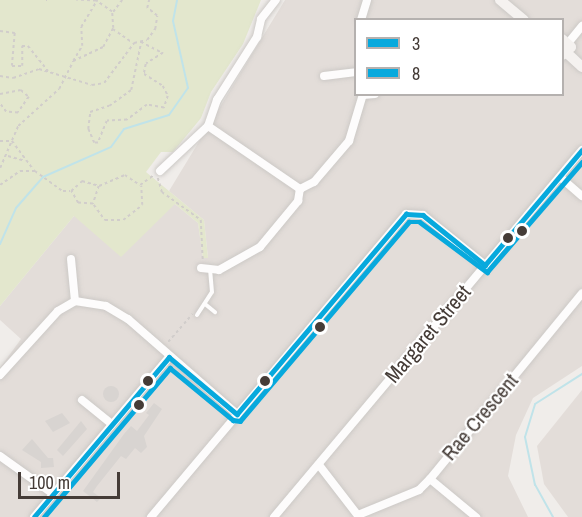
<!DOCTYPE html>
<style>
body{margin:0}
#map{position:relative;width:582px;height:517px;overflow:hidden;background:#f0edea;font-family:"Archivo Narrow",sans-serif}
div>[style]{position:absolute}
.residential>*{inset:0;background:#e3ddd9}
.green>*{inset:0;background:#e3e7cd}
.stream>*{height:2px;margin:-1px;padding:0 1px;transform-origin:1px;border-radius:1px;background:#c0e3e9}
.building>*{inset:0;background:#d8d4d1}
.round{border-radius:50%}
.path>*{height:1.5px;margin-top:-0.75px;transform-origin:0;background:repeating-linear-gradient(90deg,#d1cdcb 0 3px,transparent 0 6px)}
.roads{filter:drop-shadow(0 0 2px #ccc9c6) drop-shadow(0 0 2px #ccc9c6)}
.service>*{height:4px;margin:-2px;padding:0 2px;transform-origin:2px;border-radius:2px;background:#fdfcfc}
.minor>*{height:8px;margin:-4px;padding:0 4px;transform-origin:4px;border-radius:4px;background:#fdfcfc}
.secondary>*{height:10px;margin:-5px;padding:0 5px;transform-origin:5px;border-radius:5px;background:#f5f2f0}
.bus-1>*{height:4.5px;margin:-2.25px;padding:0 2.25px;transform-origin:2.25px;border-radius:2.25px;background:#07a9dd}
.bus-2>*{height:4.5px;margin:-2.25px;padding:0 2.25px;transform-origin:2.25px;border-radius:2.25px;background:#07a9dd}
.dots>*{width:16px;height:16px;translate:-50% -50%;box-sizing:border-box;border:3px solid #fff;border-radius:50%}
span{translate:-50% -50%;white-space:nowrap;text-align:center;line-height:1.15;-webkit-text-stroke:4.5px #fff;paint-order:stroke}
.street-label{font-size:21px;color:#453c37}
.legend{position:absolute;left:354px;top:18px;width:210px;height:78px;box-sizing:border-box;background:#fff;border:2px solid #b5b1af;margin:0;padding:8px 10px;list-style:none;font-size:18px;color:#453c37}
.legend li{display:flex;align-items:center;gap:12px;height:30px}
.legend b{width:30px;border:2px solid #b5b1af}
.scale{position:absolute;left:18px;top:472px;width:102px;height:27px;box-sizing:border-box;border:3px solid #453c37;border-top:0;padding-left:8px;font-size:18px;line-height:21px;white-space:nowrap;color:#453c37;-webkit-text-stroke:4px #fff;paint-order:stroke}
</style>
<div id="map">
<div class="residential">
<i style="clip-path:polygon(evenodd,285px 0,582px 0,582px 366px,533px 398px,516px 435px,508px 476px,528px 517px,0 517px,0 368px,21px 339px,0 320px,0 306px,74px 216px,175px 204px,198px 223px,203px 258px,208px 258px,204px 220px,169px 191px,285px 0,356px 20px,562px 20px,562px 94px,356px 94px,356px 20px)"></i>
<i style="clip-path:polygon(582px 390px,582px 517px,568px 517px,544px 484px,537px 446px)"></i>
</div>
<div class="green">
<i style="clip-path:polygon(0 0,261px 0,243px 44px,211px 92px,201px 118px,173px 152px,161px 152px,146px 172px,204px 220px,208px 258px,203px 258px,198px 223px,175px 204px,121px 257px,74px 216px,0 306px)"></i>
</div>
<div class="stream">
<i style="left:0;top:244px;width:39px;rotate:-66deg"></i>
<i style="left:16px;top:208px;width:41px;rotate:-48.9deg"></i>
<i style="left:43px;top:177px;width:74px;rotate:-23.8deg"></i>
<i style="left:111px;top:147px;width:22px;rotate:-54deg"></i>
<i style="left:124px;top:129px;width:47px;rotate:-17.3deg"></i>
<i style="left:169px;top:115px;width:33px;rotate:-55deg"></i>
<i style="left:188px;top:88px;width:69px;rotate:-102.6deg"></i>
<i style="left:173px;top:21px;width:21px;rotate:-79deg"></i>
<i style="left:553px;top:517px;width:37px;rotate:-119deg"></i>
<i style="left:535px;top:485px;width:49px;rotate:-101.8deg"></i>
<i style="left:525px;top:437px;width:34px;rotate:-73deg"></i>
<i style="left:535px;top:404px;width:56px;rotate:-32.6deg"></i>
</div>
<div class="building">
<i class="round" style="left:103px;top:386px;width:16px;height:16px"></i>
<i style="clip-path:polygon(154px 403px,162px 409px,144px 436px,147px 447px,141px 453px,135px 448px,126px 459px,121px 456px,97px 486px,93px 492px,101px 498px,97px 502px,83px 491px,124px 434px,131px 426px,137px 431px,149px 415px,146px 413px)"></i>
<i style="clip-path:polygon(62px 413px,70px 423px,53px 432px,45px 421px)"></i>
<i style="clip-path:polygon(81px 421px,87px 429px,63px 456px,57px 450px)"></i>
<i style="clip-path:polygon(32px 439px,48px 458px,53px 458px,54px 467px,41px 468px,41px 462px,22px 450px)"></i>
</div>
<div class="path">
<i style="left:46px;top:0;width:1px"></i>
<i style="left:113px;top:12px;width:15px;rotate:-53deg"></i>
<i style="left:113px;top:29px;width:24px;rotate:35deg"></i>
<i style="left:0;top:31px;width:15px;rotate:8deg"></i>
<i style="left:15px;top:33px;width:33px;rotate:95deg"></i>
<i style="left:12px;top:66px;width:10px"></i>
<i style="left:22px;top:66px;width:20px;rotate:-90deg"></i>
<i style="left:22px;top:46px;width:6px"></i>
<i style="left:28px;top:46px;width:32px;rotate:51deg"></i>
<i style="left:141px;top:42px;width:25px;rotate:27deg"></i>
<i style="left:163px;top:53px;width:20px;rotate:147deg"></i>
<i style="left:146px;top:64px;width:10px;rotate:101deg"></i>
<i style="left:144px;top:74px;width:22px;rotate:32deg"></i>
<i style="left:163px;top:86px;width:11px;rotate:63deg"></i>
<i style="left:168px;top:96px;width:13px;rotate:108deg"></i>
<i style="left:164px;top:108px;width:17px;rotate:-170deg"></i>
<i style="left:147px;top:105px;width:25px;rotate:143deg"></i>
<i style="left:127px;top:120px;width:20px;rotate:177deg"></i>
<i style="left:107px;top:121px;width:24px;rotate:112deg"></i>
<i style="left:98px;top:143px;width:4px;rotate:180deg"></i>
<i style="left:94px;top:143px;width:15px;rotate:-113deg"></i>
<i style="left:88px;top:129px;width:17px;rotate:-83deg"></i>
<i style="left:90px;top:112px;width:20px;rotate:-18deg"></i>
<i style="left:109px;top:106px;width:27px;rotate:-36deg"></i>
<i style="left:131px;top:90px;width:49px;rotate:-78.2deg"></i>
<i style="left:73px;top:61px;width:17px;rotate:-59deg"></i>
<i style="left:82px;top:46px;width:19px;rotate:-93deg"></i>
<i style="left:81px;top:27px;width:31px;rotate:-59deg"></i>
<i style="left:0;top:76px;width:13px;rotate:9deg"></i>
<i style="left:13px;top:78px;width:28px;rotate:-19deg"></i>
<i style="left:39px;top:69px;width:55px;rotate:16.8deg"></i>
<i style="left:92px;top:85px;width:12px;rotate:-9deg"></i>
<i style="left:104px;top:83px;width:50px;rotate:-53.1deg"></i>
<i style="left:134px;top:43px;width:13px;rotate:-13deg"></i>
<i style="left:147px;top:40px;width:14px;rotate:-54deg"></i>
<i style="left:155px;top:29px;width:13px;rotate:-81deg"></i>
<i style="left:157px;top:16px;width:13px;rotate:-141deg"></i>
<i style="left:147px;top:8px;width:8px;rotate:-76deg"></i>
<i style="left:0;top:94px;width:21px;rotate:-11deg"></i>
<i style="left:21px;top:90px;width:11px;rotate:41deg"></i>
<i style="left:29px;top:97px;width:19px;rotate:125deg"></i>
<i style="left:18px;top:113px;width:12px;rotate:-175deg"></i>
<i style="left:6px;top:112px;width:10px;rotate:-127deg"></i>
<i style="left:0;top:141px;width:12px"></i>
<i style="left:12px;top:141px;width:38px;rotate:53deg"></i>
<i style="left:35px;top:171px;width:34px;rotate:36deg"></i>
<i style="left:63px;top:191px;width:7px"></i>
<i style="left:8px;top:156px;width:18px;rotate:16deg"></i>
<i style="left:0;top:168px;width:46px;rotate:-66.8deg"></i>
<i style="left:18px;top:126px;width:55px;rotate:-42.1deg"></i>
<i style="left:59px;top:89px;width:31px;rotate:-63deg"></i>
<i style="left:73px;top:61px;width:33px;rotate:-25deg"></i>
<i style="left:103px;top:47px;width:21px;rotate:-62deg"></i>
<i style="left:113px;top:28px;width:16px;rotate:-94deg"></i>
<i style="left:112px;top:12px;width:19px;rotate:-145deg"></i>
<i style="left:96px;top:1px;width:20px;rotate:-177deg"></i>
<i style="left:158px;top:178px;width:15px;rotate:74deg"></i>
<i style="left:162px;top:192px;width:48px;rotate:35.7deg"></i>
<i style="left:201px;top:220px;width:41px;rotate:87.2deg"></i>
<i style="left:0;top:185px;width:24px;rotate:-35deg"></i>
<i style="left:20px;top:171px;width:15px"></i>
<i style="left:99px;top:186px;width:19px;rotate:108deg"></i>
<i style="left:93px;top:204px;width:15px;rotate:-176deg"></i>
<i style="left:78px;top:203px;width:14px;rotate:-120deg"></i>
<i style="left:71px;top:191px;width:15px;rotate:-42deg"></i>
<i style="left:82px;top:181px;width:18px;rotate:16deg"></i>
<i style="left:99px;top:186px;width:28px;rotate:-23deg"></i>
<i style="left:125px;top:175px;width:18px;rotate:34deg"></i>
<i style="left:140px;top:185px;width:17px;rotate:-36deg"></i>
<i style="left:94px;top:205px;width:19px;rotate:54deg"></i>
<i style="left:105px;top:220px;width:18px"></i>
<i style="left:123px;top:220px;width:24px;rotate:-38deg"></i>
<i style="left:142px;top:205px;width:19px;rotate:-93deg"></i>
<i style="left:168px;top:342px;width:37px;rotate:-49deg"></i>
</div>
<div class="roads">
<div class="service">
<i style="left:205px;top:304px;width:13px;rotate:39deg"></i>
<i style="left:197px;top:315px;width:27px;rotate:-57deg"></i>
<i style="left:212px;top:292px;width:21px;rotate:-95deg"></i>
</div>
<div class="minor">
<i style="left:361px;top:20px;width:21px;rotate:-73deg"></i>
<i style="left:569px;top:42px;width:21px;rotate:-51deg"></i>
<i style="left:324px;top:76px;width:32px;rotate:-7deg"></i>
<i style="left:363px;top:95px;width:12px;rotate:-5deg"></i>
<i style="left:208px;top:126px;width:112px;rotate:34.4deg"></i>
<i style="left:300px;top:189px;width:16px;rotate:-27deg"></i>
<i style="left:314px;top:182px;width:54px;rotate:-49.5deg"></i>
<i style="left:349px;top:141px;width:49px;rotate:-73.4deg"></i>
<i style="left:208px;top:126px;width:28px;rotate:-71deg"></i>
<i style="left:217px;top:100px;width:75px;rotate:-57.6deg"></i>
<i style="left:257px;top:37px;width:18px;rotate:-77deg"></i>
<i style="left:261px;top:19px;width:24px;rotate:-52deg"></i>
<i style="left:160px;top:171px;width:66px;rotate:-43.2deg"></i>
<i style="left:560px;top:177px;width:29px;rotate:41deg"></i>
<i style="left:71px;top:259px;width:42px;rotate:84.6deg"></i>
<i style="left:201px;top:268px;width:18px;rotate:6deg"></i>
<i style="left:219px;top:270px;width:47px;rotate:-29.3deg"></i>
<i style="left:260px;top:247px;width:60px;rotate:-50.4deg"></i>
<i style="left:298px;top:201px;width:12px;rotate:-81deg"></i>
<i style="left:0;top:375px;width:86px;rotate:-47.8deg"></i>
<i style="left:58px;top:311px;width:20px;rotate:-30deg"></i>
<i style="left:75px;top:301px;width:31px;rotate:9deg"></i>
<i style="left:106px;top:306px;width:26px;rotate:31deg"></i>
<i style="left:128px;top:319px;width:145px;rotate:41.1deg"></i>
<i style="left:82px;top:400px;width:38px;rotate:39deg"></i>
<i style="left:0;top:456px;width:65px;rotate:35.6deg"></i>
<i style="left:319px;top:465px;width:66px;rotate:52.4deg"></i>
<i style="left:430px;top:479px;width:60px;rotate:39.6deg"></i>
<i style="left:358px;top:515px;width:66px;rotate:-22.3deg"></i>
<i style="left:419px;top:490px;width:16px;rotate:-45deg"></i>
<i style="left:430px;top:479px;width:240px;rotate:-50.7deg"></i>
<i style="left:34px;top:517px;width:209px;rotate:-49.8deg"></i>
<i style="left:151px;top:517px;width:396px;rotate:-49.9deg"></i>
<i style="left:406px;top:214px;width:17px;rotate:3deg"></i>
<i style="left:423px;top:215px;width:80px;rotate:38.9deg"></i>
<i style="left:274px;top:517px;width:479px;rotate:-50deg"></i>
</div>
<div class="secondary">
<i style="left:500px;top:0;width:31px;rotate:40deg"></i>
<i style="left:562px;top:39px;width:12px;rotate:42deg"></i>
<i style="left:571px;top:47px;width:12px;rotate:138deg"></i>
<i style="left:568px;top:54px;width:19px;rotate:43deg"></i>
</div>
</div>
<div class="bus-1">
<i style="left:34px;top:517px;width:209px;rotate:-49.8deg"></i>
<i style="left:169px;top:357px;width:89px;rotate:40deg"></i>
<i style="left:237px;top:414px;width:262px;rotate:-49.8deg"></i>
<i style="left:406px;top:214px;width:17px;rotate:3deg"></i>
<i style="left:423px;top:215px;width:80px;rotate:38.9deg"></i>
<i style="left:485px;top:265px;width:150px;rotate:-49.9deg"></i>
</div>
<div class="bus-2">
<i style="left:44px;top:517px;width:195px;rotate:-49.8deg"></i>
<i style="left:170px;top:368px;width:82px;rotate:39.5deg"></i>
<i style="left:233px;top:420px;width:7px;rotate:8deg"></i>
<i style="left:240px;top:421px;width:261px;rotate:-49.7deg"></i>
<i style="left:409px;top:222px;width:11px"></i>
<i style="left:420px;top:222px;width:84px;rotate:36.7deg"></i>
<i style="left:487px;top:272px;width:145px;rotate:-49.2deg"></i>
</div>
<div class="dots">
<i style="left:522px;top:231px;background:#453c37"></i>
<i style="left:508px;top:238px;background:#453c37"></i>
<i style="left:320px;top:327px;background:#453c37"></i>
<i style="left:148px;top:381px;background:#453c37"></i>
<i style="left:265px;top:381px;background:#453c37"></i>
<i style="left:139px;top:405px;background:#453c37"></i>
</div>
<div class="street-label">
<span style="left:428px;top:334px;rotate:-50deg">Margaret Street</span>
<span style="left:480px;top:417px;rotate:-50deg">Rae Crescent</span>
</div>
<ul class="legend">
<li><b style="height:8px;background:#07a9dd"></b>3</li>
<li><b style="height:8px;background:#07a9dd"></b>8</li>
</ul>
<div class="scale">100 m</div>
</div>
